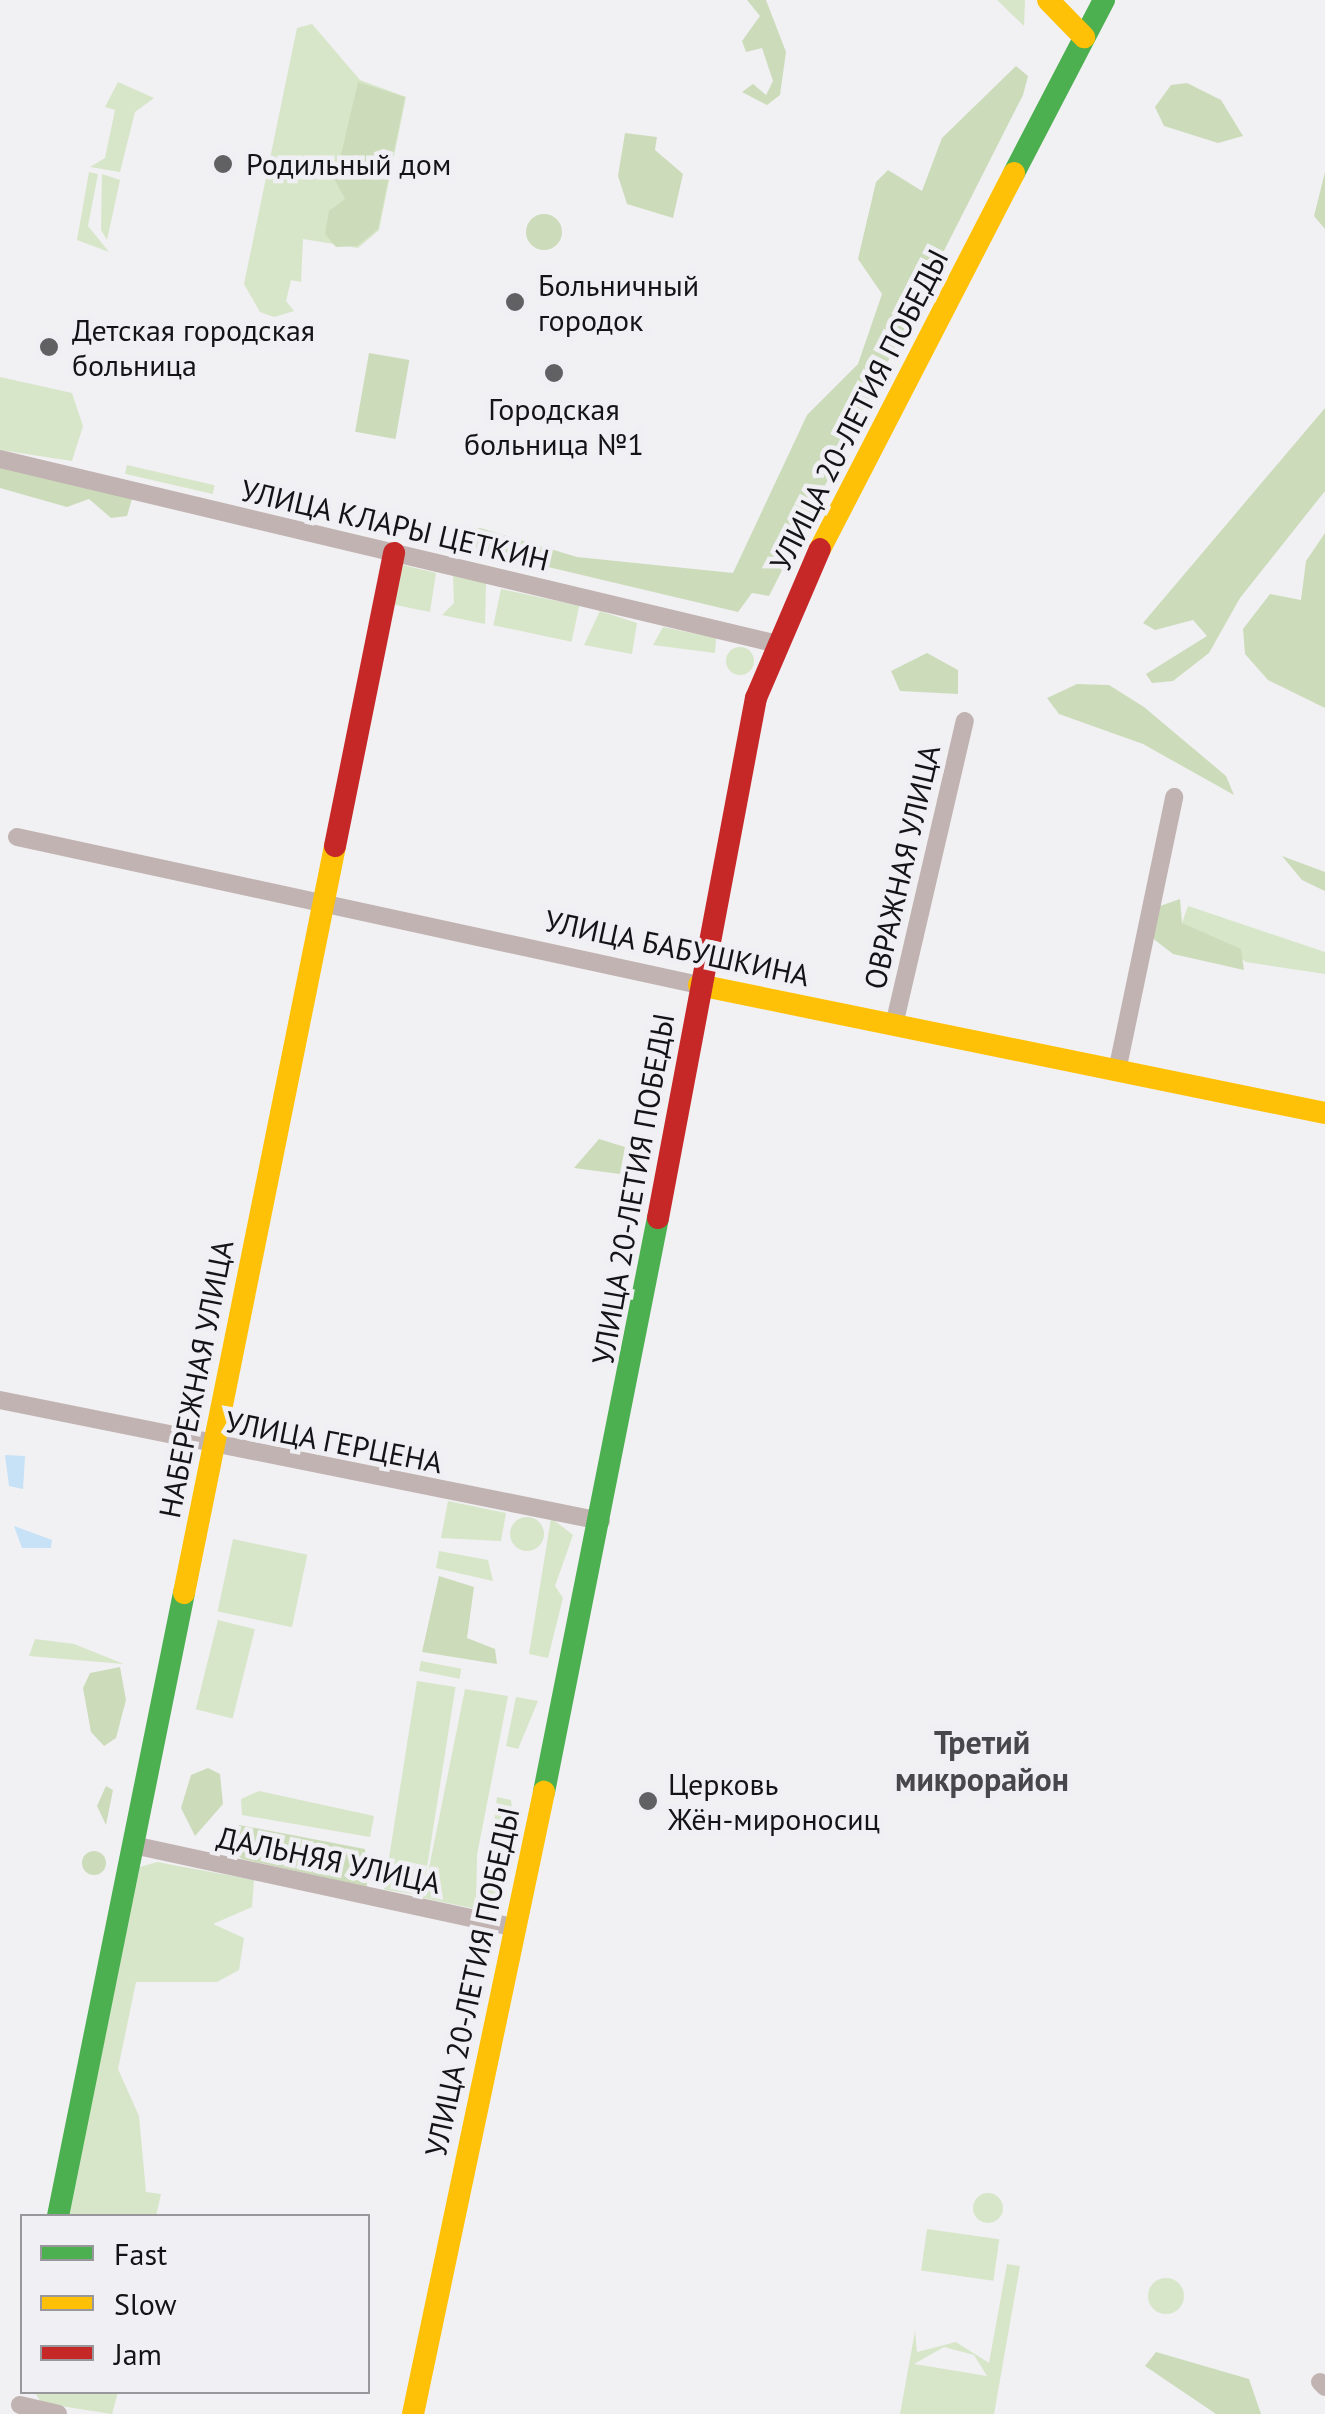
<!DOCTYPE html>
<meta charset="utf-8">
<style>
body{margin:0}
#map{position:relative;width:1325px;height:2414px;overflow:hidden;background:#f1f0f3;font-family:"PT Sans",sans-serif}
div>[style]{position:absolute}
.green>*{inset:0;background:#d7e6c8;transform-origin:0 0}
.round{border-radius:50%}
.forest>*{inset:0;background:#ccdcba;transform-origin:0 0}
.water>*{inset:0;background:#c7e2f6}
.street>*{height:18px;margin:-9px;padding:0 9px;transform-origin:9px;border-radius:9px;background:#c1b3b1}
.fast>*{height:22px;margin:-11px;padding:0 11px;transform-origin:11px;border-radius:11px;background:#4caf50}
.slow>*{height:22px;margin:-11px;padding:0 11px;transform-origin:11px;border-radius:11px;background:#ffc107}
.jam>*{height:22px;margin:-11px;padding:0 11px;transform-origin:11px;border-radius:11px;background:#c62828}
.dots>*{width:28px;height:28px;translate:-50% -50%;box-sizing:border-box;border:5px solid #f0eff4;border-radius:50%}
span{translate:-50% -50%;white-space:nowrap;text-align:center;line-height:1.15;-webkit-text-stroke:9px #f0eff4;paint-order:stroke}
.poi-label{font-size:30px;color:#141416}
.left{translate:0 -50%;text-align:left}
.street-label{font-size:30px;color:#141416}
.neighbourhood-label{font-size:32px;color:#48474b;font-weight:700}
.legend{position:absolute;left:20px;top:2214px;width:350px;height:180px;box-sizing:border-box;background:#f0eff4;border:2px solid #98979b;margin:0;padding:12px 18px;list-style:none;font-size:30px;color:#141416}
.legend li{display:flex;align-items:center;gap:20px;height:50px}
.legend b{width:50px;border:2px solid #98979b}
</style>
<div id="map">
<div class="green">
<i style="clip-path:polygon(997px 0,1025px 0,1024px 26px)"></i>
<i style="clip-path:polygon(312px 24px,360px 80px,406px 97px,379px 230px,358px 248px,303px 239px,301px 282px,291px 280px,286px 301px,294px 311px,274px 317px,260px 312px,244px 284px,297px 28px)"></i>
<i style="clip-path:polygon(118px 82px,154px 98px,135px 112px,120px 172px,90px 167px,105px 158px,115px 110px,105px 107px)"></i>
<i style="clip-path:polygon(89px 172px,98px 174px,88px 226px,109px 252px,77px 240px)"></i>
<i style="clip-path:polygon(102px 174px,120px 180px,107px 240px,101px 230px)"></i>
<i style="clip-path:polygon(0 377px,72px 393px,83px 426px,72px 461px,0 450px)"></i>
<i style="left:127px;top:465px;width:90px;height:9px;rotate:13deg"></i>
<i style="clip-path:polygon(403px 565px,436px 573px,430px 612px,391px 604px)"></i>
<i style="clip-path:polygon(453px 576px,486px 583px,485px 624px,442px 615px,454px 603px)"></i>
<i style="left:501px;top:589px;width:80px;height:37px;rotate:12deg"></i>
<i style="clip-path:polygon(600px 611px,637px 623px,632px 654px,584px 645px)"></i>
<i style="clip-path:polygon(663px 627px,716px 638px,715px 653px,653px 645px)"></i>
<i class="round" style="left:726px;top:647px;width:28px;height:28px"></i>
<i style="clip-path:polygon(1188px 906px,1325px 952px,1325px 974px,1246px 962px,1182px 923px)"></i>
<i style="clip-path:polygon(448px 1501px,506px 1513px,501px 1541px,441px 1538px)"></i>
<i class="round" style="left:510px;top:1517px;width:34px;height:34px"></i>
<i style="clip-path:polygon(551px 1518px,573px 1535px,555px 1586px,563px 1598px,548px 1658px,529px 1654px)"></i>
<i style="left:233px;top:1539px;width:76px;height:74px;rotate:12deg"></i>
<i style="clip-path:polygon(439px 1551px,488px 1560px,493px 1581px,436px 1568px)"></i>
<i style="left:218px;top:1620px;width:38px;height:92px;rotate:14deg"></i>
<i style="clip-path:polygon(35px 1639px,74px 1644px,124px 1664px,29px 1656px)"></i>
<i style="left:421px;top:1661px;width:41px;height:10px;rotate:11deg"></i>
<i style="left:417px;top:1681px;width:39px;height:211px;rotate:9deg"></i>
<i style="clip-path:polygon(465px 1689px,508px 1696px,477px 1855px,476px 1909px,423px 1898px)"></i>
<i style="clip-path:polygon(516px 1697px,538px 1701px,518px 1749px,506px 1746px)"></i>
<i style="clip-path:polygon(259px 1791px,374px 1816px,370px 1837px,242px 1815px,241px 1799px)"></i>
<i style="clip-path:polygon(497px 1797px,511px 1800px,513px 1819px,496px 1899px,484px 1908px)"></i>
<i style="clip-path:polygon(157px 1862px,254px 1880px,252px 1907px,213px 1924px,244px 1938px,239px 1970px,217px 1982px,136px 1982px,118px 2069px,139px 2116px,146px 2192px,161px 2194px,156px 2216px,68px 2216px,140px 1867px)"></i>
<i class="round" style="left:973px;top:2193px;width:30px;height:30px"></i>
<i style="left:927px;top:2229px;width:73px;height:42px;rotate:8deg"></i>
<i style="clip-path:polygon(evenodd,1007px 2264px,1020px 2266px,994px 2414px,900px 2414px,915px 2331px,917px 2352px,956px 2342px,989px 2363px,1007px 2264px,944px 2347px,974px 2355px,987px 2376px,914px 2364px,944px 2347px)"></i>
<i class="round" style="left:1148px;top:2278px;width:36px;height:36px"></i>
<i style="clip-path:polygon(35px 2392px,118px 2392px,112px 2414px,41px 2403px)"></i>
</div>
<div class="forest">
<i style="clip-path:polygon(747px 0,766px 0,786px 52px,780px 95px,767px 105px,742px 92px,753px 84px,766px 95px,773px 81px,762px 48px,746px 52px,742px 41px,760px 16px)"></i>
<i style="clip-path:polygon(1016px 66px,1028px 76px,1023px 95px,769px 596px,752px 593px,738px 612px,460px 546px,464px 533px,480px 528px,577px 557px,733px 573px,807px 415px,858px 364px,882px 294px,858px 259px,876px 182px,888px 170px,922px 191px,942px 138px)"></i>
<i style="clip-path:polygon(358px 82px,405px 97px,378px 229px,357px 246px,336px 247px,325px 234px,329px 211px,345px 199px,335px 180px)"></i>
<i style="clip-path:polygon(1187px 83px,1221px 100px,1243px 136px,1218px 143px,1164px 126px,1155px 107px,1171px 85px)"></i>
<i style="clip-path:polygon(625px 133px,657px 137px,655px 150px,683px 174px,673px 218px,627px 204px,618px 176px)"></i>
<i style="clip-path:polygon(1325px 172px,1325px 229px,1314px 216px)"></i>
<i class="round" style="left:526px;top:214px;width:36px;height:36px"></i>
<i style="left:369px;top:353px;width:41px;height:80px;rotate:10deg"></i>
<i style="clip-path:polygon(1325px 408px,1325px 491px,1240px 598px,1209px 653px,1173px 681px,1152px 683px,1146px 674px,1207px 636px,1193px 620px,1155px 630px,1143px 623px)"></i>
<i style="clip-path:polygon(0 467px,132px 499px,127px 516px,111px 518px,89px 499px,67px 507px,0 488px)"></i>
<i style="clip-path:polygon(1325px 533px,1325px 708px,1268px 680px,1245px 654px,1243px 629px,1270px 594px,1301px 600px,1306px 561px)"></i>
<i style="clip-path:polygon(927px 653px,958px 670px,958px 694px,900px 691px,891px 671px)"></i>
<i style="clip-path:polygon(1077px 684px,1109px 685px,1144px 707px,1226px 776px,1234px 795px,1143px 744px,1059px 714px,1047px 698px)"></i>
<i style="clip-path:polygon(1282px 856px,1325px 872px,1325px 891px,1302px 880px)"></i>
<i style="clip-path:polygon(1180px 899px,1182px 923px,1241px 949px,1244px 970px,1173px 954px,1151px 937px,1160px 906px)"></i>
<i style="clip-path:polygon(599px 1139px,625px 1147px,620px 1174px,574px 1168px)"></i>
<i style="clip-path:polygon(439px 1576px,474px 1587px,467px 1638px,495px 1649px,497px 1664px,422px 1652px)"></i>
<i style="clip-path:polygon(120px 1667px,126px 1700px,116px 1738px,104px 1746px,91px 1732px,83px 1688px,90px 1673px)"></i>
<i style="clip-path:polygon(208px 1768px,220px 1774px,223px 1804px,195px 1836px,181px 1808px,191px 1775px)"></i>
<i style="clip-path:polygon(106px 1786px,113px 1790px,106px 1825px,97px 1806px)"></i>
<i style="clip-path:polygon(239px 1825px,365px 1849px,367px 1887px,242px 1859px,232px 1851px)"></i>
<i class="round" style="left:82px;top:1851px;width:24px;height:24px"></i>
<i style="clip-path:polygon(1156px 2352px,1249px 2379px,1261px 2414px,1216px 2414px,1145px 2366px)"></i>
</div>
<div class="water">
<i style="clip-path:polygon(5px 1455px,25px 1456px,23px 1489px,9px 1486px)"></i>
<i style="clip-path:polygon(14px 1526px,52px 1540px,51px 1548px,22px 1548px)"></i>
</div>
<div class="street">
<i style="left:0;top:459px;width:800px;rotate:13.38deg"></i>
<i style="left:17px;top:837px;width:698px;rotate:12.24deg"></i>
<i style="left:894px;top:1025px;width:312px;rotate:-76.9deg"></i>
<i style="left:1117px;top:1071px;width:280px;rotate:-78.2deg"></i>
<i style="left:0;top:1400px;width:613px;rotate:11.38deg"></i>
<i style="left:133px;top:1845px;width:389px;rotate:12.2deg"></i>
<i style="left:1320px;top:2382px;width:7px;rotate:45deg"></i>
<i style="left:20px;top:2405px;width:39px;rotate:13deg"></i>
</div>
<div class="fast">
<i style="left:1014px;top:173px;width:195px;rotate:-62.5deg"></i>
<i style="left:544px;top:1792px;width:585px;rotate:-78.77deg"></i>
<i style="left:58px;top:2216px;width:636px;rotate:-78.57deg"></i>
</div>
<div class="slow">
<i style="left:1048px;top:0;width:52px;rotate:45.8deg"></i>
<i style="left:820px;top:549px;width:423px;rotate:-62.7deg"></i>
<i style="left:699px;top:985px;width:639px;rotate:11.56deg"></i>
<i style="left:184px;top:1593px;width:762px;rotate:-78.57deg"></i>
<i style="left:413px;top:2414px;width:636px;rotate:-78.11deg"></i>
</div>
<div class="jam">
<i style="left:335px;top:846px;width:299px;rotate:-78.6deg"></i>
<i style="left:658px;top:1218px;width:529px;rotate:-79.33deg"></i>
<i style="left:756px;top:698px;width:162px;rotate:-66.8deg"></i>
</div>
<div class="dots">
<i style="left:223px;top:164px;background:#616163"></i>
<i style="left:515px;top:302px;background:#616163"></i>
<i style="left:49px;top:347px;background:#616163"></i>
<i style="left:554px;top:373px;background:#616163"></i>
<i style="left:648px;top:1801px;background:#616163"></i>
</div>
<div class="poi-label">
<span class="left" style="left:246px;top:164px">Родильный дом</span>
<span class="left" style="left:538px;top:302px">Больничный<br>городок</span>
<span class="left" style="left:72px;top:347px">Детская городская<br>больница</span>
<span style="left:554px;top:426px">Городская<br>больница №1</span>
<span class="left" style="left:668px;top:1801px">Церковь<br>Жён-мироносиц</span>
</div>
<div class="street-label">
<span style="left:859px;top:410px;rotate:-63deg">УЛИЦА 20-ЛЕТИЯ ПОБЕДЫ</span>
<span style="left:395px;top:525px;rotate:13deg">УЛИЦА КЛАРЫ ЦЕТКИН</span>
<span style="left:902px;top:867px;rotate:-77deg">ОВРАЖНАЯ УЛИЦА</span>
<span style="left:677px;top:948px;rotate:12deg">УЛИЦА БАБУШКИНА</span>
<span style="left:633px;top:1189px;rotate:-80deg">УЛИЦА 20-ЛЕТИЯ ПОБЕДЫ</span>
<span style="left:196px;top:1379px;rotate:-79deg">НАБЕРЕЖНАЯ УЛИЦА</span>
<span style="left:334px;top:1442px;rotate:11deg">УЛИЦА ГЕРЦЕНА</span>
<span style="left:329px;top:1860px;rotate:12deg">ДАЛЬНЯЯ УЛИЦА</span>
<span style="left:472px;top:1982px;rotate:-78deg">УЛИЦА 20-ЛЕТИЯ ПОБЕДЫ</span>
</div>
<div class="neighbourhood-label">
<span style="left:982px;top:1761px">Третий<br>микрорайон</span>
</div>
<ul class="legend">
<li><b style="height:12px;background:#4caf50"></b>Fast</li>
<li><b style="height:12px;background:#ffc107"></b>Slow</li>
<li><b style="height:12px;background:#c62828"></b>Jam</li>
</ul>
</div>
